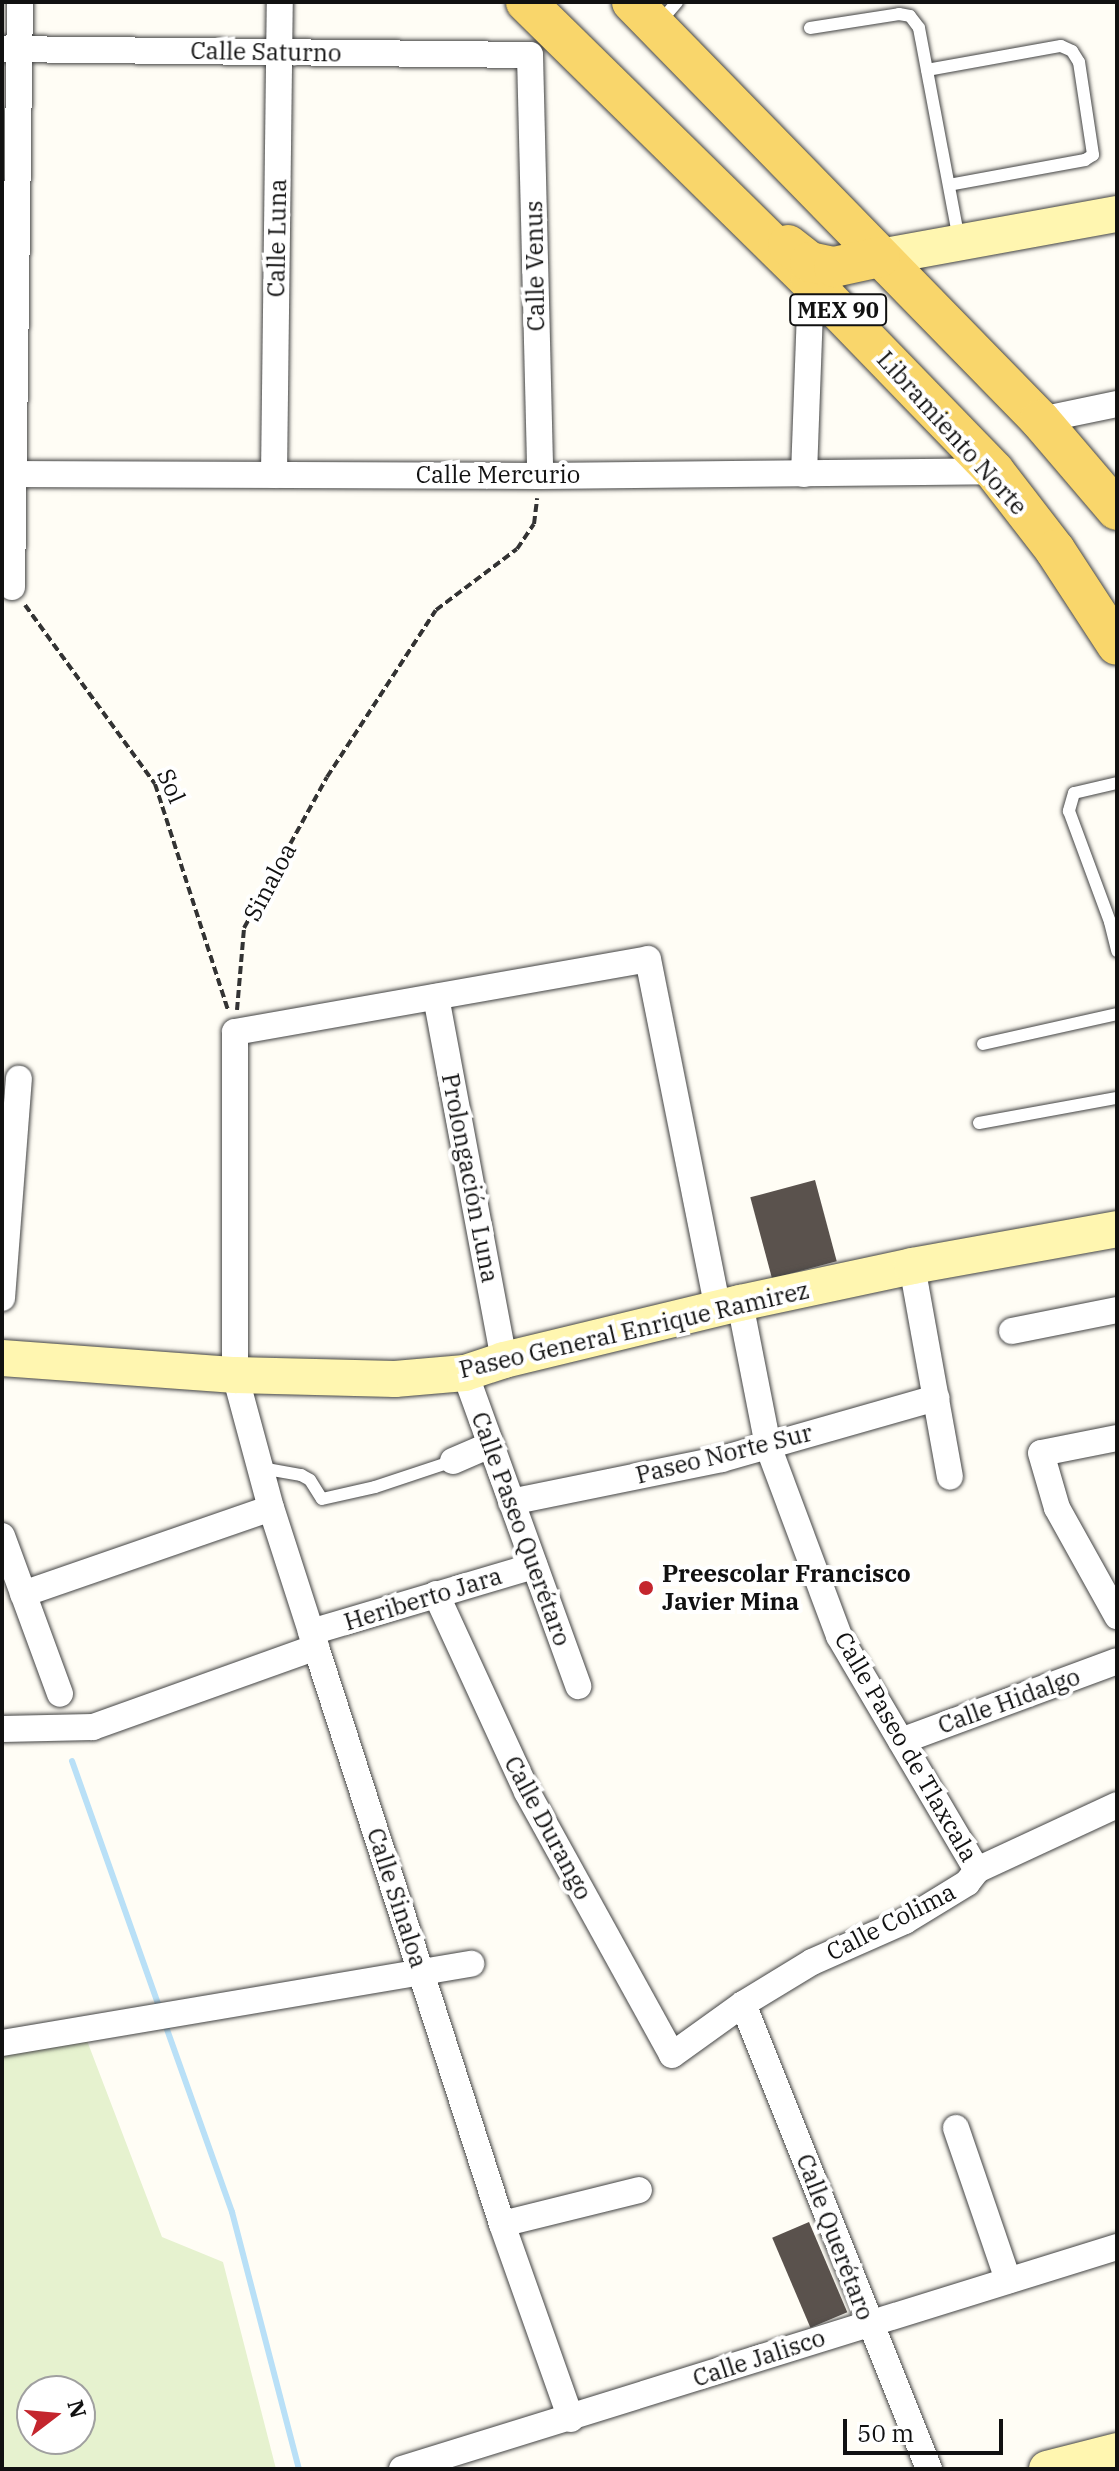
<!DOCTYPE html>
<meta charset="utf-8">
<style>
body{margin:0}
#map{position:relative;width:1119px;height:2471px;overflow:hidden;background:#fffdf5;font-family:"IBM Plex Serif",serif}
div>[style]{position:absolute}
.pitch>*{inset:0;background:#e6f2cf}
.stream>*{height:6px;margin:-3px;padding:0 3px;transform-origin:3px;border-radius:3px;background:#b9e0f7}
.building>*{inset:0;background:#5a524d;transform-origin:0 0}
.path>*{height:4px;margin-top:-2px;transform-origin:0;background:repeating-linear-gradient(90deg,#333 0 8px,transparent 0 12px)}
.roads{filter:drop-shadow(0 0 2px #444) drop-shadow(0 0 2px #444)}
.lane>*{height:12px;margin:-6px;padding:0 6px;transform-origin:6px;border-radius:6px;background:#fff}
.street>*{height:26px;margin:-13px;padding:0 13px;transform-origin:13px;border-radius:13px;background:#fff}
.secondary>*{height:36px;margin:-18px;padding:0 18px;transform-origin:18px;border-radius:18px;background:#fff6b0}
.primary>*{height:40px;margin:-20px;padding:0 20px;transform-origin:20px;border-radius:20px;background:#f9d66b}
.dots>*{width:22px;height:22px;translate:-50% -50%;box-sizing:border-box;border:4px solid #fff;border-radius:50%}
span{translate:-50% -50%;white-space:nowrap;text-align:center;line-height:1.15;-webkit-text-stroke:8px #fff;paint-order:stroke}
.shield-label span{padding:2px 6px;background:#fff;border:2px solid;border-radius:6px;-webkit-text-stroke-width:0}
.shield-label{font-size:22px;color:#111;font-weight:700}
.street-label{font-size:24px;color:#111}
.poi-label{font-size:24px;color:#111;font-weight:700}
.left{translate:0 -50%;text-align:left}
.frame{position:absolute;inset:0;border:4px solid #111;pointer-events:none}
.north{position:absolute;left:16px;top:2375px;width:80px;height:80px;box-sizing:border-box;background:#fff;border:2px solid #a0a0a0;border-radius:50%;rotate:74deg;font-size:22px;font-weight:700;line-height:32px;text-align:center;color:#111}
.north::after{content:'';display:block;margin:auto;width:28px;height:36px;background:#c4262e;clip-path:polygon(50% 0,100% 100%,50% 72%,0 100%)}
.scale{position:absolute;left:843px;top:2419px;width:160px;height:36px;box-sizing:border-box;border:4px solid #111;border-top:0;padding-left:10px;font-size:24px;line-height:28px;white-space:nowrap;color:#111;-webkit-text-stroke:6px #fff;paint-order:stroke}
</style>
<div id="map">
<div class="pitch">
<i style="clip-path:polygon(evenodd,86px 2038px,162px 2237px,223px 2262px,276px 2469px,2px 2469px,2px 2055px,86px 2038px,32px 2391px,80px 2391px,80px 2439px,32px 2439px,32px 2391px)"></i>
</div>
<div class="stream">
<i style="left:72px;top:1761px;width:264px;rotate:70.5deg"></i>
<i style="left:164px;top:2021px;width:203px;rotate:70.4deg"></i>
<i style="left:232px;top:2212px;width:266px;rotate:75.4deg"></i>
</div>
<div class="building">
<i style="left:815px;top:1180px;width:84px;height:67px;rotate:75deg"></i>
<i style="left:809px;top:2222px;width:98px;height:40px;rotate:67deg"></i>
</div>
<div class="path">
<i style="left:25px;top:605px;width:221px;rotate:54deg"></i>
<i style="left:155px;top:784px;width:237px;rotate:72.1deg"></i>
<i style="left:237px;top:1010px;width:82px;rotate:-85.1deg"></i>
<i style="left:244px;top:928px;width:172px;rotate:-61.2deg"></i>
<i style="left:327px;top:777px;width:199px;rotate:-56.9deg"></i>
<i style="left:436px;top:610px;width:101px;rotate:-37deg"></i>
<i style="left:517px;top:549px;width:30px;rotate:-56deg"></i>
<i style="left:534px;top:524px;width:26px;rotate:-83deg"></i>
</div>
<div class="roads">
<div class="lane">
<i style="left:658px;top:24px;width:29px;rotate:-49deg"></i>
<i style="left:810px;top:28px;width:90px;rotate:-8.9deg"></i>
<i style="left:899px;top:14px;width:11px;rotate:10deg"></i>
<i style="left:910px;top:16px;width:15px;rotate:53deg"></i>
<i style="left:919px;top:28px;width:216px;rotate:79.3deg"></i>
<i style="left:927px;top:70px;width:136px;rotate:-10.2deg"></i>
<i style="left:1061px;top:46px;width:12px;rotate:24deg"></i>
<i style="left:1072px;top:51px;width:13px;rotate:58deg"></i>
<i style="left:1079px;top:62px;width:94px;rotate:81.4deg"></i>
<i style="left:1093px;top:155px;width:9px;rotate:148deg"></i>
<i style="left:1085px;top:160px;width:138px;rotate:169.6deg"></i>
<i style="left:1117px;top:783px;width:44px;rotate:166.9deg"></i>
<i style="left:1074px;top:793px;width:19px;rotate:106deg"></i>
<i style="left:1069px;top:811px;width:118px;rotate:69.7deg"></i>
<i style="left:1110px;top:922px;width:30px;rotate:76deg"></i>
<i style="left:983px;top:1044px;width:137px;rotate:-12.6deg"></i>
<i style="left:979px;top:1123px;width:140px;rotate:-10.3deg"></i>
<i style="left:261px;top:1468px;width:41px;rotate:9.9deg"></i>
<i style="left:301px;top:1475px;width:10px;rotate:29deg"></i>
<i style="left:310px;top:1480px;width:22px;rotate:58deg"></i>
<i style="left:322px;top:1499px;width:54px;rotate:-12.8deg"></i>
<i style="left:375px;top:1487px;width:82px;rotate:-18.4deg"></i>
</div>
<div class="street">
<i style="left:2px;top:49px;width:528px;rotate:0.65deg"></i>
<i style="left:530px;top:55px;width:421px;rotate:88.6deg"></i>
<i style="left:1040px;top:420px;width:79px;rotate:-11.7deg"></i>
<i style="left:2px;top:474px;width:538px;rotate:0.21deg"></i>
<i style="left:540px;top:476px;width:454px;rotate:-0.6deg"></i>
<i style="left:804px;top:474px;width:192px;rotate:-87.9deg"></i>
<i style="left:274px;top:475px;width:473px;rotate:-89.3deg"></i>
<i style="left:12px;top:587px;width:585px;rotate:-89.22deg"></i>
<i style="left:436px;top:997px;width:369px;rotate:79.4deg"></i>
<i style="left:912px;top:1266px;width:214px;rotate:79.8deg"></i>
<i style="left:2px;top:1298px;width:220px;rotate:-85.6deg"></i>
<i style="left:740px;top:1303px;width:146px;rotate:78.9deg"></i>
<i style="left:768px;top:1446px;width:203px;rotate:69.5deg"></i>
<i style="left:839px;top:1636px;width:272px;rotate:59.5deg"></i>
<i style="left:1012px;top:1331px;width:107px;rotate:-11.3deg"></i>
<i style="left:465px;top:1373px;width:333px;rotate:70.1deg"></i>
<i style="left:1117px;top:1438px;width:77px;rotate:168.8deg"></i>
<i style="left:1041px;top:1453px;width:57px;rotate:73.8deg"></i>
<i style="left:1057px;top:1508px;width:124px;rotate:60.9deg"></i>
<i style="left:453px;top:1461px;width:40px;rotate:-23.4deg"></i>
<i style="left:511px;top:1502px;width:215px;rotate:-11.5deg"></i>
<i style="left:722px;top:1459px;width:223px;rotate:-15.9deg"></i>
<i style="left:2px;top:1536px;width:168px;rotate:69.8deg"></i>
<i style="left:23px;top:1594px;width:262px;rotate:-19.1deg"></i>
<i style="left:436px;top:1594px;width:218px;rotate:65.3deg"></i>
<i style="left:527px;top:1792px;width:300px;rotate:61.1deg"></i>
<i style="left:672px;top:2055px;width:87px;rotate:-35.7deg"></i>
<i style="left:743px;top:2004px;width:81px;rotate:-31.3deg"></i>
<i style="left:812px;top:1962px;width:102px;rotate:-23.8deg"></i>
<i style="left:905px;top:1921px;width:73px;rotate:-31.5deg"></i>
<i style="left:967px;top:1883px;width:16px;rotate:-52deg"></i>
<i style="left:977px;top:1870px;width:154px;rotate:-24.9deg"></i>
<i style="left:311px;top:1632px;width:233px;rotate:-16.5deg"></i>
<i style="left:2px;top:1729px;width:91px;rotate:-1.3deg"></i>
<i style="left:93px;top:1727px;width:237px;rotate:-19.7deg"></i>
<i style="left:901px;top:1741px;width:230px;rotate:-20.3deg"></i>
<i style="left:743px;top:2004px;width:501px;rotate:68.2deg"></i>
<i style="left:2px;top:2043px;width:476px;rotate:-9.6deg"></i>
<i style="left:956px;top:2128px;width:161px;rotate:71.1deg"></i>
<i style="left:502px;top:2224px;width:141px;rotate:-13.9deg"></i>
<i style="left:571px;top:2419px;width:207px;rotate:-109.5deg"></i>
<i style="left:502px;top:2224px;width:606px;rotate:-107.87deg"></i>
<i style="left:316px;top:1647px;width:146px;rotate:-107.9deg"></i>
<i style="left:271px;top:1508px;width:138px;rotate:-105.1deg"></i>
<i style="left:235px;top:1375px;width:343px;rotate:-90deg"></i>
<i style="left:235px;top:1032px;width:419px;rotate:-10deg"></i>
<i style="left:648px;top:959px;width:356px;rotate:78.7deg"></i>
<i style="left:402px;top:2469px;width:749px;rotate:-17.25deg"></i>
</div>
<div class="secondary">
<i style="left:880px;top:257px;width:241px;rotate:-10.3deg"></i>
<i style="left:2px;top:1358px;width:234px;rotate:4.2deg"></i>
<i style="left:235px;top:1375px;width:160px;rotate:1.4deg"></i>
<i style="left:395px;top:1379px;width:70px;rotate:-4.9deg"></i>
<i style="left:465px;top:1373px;width:41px;rotate:-18.4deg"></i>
<i style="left:504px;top:1360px;width:243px;rotate:-13.6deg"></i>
<i style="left:740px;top:1303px;width:176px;rotate:-12.1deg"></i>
<i style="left:912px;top:1266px;width:208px;rotate:-10.2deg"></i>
<i style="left:1047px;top:2469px;width:72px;rotate:-14.4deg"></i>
</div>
<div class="primary">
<i style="left:526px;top:2px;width:400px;rotate:44.5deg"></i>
<i style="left:811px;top:282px;width:263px;rotate:45.9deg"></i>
<i style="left:994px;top:471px;width:100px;rotate:52.3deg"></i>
<i style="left:1055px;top:550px;width:113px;rotate:56.9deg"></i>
<i style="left:632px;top:2px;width:584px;rotate:45.69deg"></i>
<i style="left:1040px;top:420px;width:118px;rotate:49.5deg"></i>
<i style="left:788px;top:245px;width:28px;rotate:38deg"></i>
<i style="left:810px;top:262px;width:25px;rotate:12deg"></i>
<i style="left:834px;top:267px;width:47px;rotate:-12.3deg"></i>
</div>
</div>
<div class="dots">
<i style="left:646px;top:1588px;background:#c4262e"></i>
</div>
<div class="shield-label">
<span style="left:838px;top:310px">MEX 90</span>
</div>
<div class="street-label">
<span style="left:266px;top:52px;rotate:1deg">Calle Saturno</span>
<span style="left:277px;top:238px;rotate:-89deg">Calle Luna</span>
<span style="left:535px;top:266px;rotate:-91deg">Calle Venus</span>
<span style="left:952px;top:433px;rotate:48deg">Libramiento Norte</span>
<span style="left:498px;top:475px">Calle Mercurio</span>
<span style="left:171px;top:786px;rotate:66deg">Sol</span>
<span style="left:270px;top:882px;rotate:-62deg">Sinaloa</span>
<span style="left:470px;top:1178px;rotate:79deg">Prolongación Luna</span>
<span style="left:634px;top:1330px;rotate:-13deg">Paseo General Enrique Ramirez</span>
<span style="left:724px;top:1454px;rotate:-14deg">Paseo Norte Sur</span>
<span style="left:521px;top:1529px;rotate:70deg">Calle Paseo Querétaro</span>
<span style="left:423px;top:1599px;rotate:-17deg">Heriberto Jara</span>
<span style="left:1009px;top:1701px;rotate:-20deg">Calle Hidalgo</span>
<span style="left:906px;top:1747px;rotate:60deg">Calle Paseo de Tlaxcala</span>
<span style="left:548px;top:1828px;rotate:62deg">Calle Durango</span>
<span style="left:397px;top:1898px;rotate:72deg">Calle Sinaloa</span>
<span style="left:891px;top:1922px;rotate:-27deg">Calle Colima</span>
<span style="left:835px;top:2237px;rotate:69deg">Calle Querétaro</span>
<span style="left:759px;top:2358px;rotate:-18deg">Calle Jalisco</span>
</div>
<div class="poi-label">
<span class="left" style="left:662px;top:1588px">Preescolar Francisco<br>Javier Mina</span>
</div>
<div class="frame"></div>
<div class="north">N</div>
<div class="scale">50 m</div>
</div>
